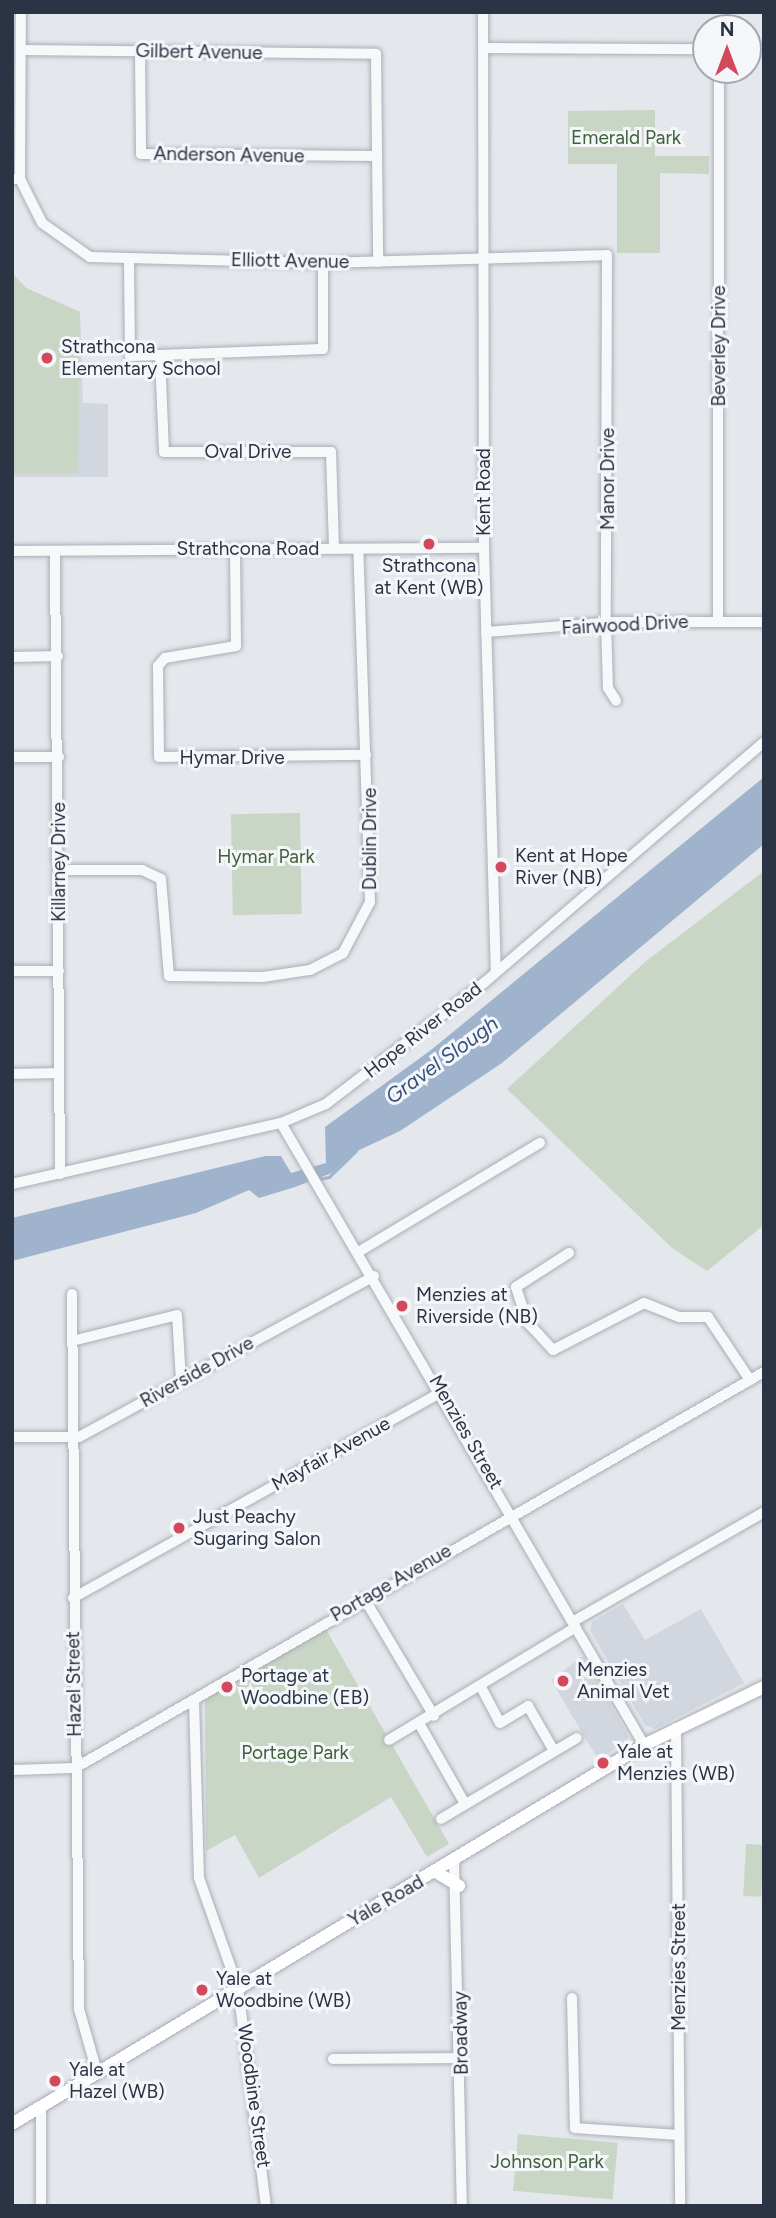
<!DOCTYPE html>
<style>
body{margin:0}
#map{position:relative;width:776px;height:2218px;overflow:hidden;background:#e4e7ec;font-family:Figtree,sans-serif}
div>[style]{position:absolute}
.built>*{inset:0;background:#d2d6de}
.green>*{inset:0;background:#c9d6c5;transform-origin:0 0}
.water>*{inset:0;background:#9fb4cc}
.stream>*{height:2.5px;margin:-1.25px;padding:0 1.25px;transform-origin:1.25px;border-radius:1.25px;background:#9fb4cc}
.roads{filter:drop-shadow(0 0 2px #a9aeb7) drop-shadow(0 0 2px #a9aeb7)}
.minor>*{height:10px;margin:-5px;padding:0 5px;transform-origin:5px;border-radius:5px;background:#f7f8fa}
.major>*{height:12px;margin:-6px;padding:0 6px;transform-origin:6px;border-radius:6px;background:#fff}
.dots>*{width:19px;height:19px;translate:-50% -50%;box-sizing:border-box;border:4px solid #f4f6f9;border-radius:50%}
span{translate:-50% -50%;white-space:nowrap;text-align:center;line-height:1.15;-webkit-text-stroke:6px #f4f6f9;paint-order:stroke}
.street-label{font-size:19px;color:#2b3445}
.park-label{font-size:19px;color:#3f6138}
.poi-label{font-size:19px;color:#2b3445}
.left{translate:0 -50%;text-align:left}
.water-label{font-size:21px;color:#34527a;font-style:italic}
.frame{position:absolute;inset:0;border:14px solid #2b3445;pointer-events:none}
.north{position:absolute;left:692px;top:14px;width:70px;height:70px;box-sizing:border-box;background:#f4f6f9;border:2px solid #a4a8b1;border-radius:50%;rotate:0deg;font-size:19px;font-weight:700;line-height:28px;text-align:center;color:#2b3445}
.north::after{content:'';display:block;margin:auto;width:24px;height:32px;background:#d1495b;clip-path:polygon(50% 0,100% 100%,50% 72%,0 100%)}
</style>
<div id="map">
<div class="built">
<i style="clip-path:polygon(12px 273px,26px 288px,80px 312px,83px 403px,108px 404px,108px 477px,12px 477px)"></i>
<i style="clip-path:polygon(623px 1604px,645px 1640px,701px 1609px,744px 1683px,655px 1729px,645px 1725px,590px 1630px,592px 1622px)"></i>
<i style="clip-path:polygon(583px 1656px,629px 1737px,599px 1761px,551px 1680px)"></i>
</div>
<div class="green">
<i style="clip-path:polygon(655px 110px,655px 156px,709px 156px,709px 174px,660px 173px,660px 253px,617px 253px,617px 164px,568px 164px,568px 111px)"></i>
<i style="clip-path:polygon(12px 273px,26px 288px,80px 312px,78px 473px,13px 473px)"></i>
<i style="left:300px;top:813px;width:101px;height:69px;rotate:89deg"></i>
<i style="clip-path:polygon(764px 871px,764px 1225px,707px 1271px,672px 1248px,507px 1089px,645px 962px)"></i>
<i style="clip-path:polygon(324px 1626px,449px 1844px,427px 1857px,391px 1797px,259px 1878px,235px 1835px,206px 1851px,205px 1700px)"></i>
<i style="left:746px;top:1844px;width:18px;height:52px;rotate:3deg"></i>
<i style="left:518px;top:2134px;width:100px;height:57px;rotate:5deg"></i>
</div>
<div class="water">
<i style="clip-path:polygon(764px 777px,764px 844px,502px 1063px,400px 1131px,353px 1153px,332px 1173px,295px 1187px,259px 1198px,249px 1190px,196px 1213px,12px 1261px,12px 1218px,265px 1156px,281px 1156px,291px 1173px,326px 1163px,325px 1127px,431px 1050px)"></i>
</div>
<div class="stream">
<i style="left:318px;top:1179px;width:11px;rotate:-10deg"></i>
<i style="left:329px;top:1177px;width:37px;rotate:-44deg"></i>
</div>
<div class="roads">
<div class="minor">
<i style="left:483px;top:12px;width:536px;rotate:89.89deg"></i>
<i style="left:484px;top:548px;width:424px;rotate:88.4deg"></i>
<i style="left:483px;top:48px;width:223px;rotate:0.3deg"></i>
<i style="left:21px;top:50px;width:355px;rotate:0.6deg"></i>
<i style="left:376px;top:54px;width:208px;rotate:89.4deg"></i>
<i style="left:748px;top:50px;width:16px"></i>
<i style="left:140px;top:52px;width:102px;rotate:89.4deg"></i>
<i style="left:141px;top:154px;width:236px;rotate:0.5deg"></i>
<i style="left:12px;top:179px;width:8px"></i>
<i style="left:20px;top:179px;width:49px;rotate:63.4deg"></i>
<i style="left:42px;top:223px;width:59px;rotate:35.3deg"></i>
<i style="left:90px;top:257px;width:233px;rotate:1.5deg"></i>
<i style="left:323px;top:263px;width:284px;rotate:-1.6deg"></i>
<i style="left:607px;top:255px;width:367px;rotate:90.2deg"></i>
<i style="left:606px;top:622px;width:66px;rotate:88.3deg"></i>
<i style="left:608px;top:688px;width:15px;rotate:58deg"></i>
<i style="left:20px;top:179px;width:167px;rotate:-89.7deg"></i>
<i style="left:129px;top:261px;width:95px;rotate:89.4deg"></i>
<i style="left:130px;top:356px;width:193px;rotate:-2.1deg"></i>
<i style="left:323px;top:349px;width:86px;rotate:-90deg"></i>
<i style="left:160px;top:356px;width:96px;rotate:87.6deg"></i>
<i style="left:164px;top:452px;width:167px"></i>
<i style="left:331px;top:452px;width:97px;rotate:88.2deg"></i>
<i style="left:235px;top:550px;width:96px;rotate:89.4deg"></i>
<i style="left:236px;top:646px;width:72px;rotate:170.4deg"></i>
<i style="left:165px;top:658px;width:11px;rotate:131deg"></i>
<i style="left:158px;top:666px;width:91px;rotate:89.4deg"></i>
<i style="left:159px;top:757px;width:207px;rotate:-0.6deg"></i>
<i style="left:12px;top:551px;width:472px;rotate:-0.4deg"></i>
<i style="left:55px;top:551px;width:623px;rotate:89.54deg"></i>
<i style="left:718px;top:622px;width:552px;rotate:-89.9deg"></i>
<i style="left:486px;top:632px;width:126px;rotate:-4.5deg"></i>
<i style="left:612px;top:622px;width:152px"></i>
<i style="left:12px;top:657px;width:46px;rotate:-1.2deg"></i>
<i style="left:12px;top:757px;width:47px"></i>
<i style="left:59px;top:870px;width:83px"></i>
<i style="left:142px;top:870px;width:21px;rotate:25deg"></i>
<i style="left:161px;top:879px;width:97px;rotate:85.3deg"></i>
<i style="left:169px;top:976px;width:94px;rotate:0.6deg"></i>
<i style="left:263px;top:977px;width:48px;rotate:-8.5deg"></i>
<i style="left:310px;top:970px;width:37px;rotate:-27deg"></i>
<i style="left:343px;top:953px;width:58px;rotate:-62.1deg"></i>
<i style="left:370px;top:902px;width:353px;rotate:-91.9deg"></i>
<i style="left:12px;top:971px;width:47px"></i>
<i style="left:12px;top:1074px;width:47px;rotate:-1.2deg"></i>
<i style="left:281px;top:1123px;width:720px;rotate:59.73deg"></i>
<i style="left:12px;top:1184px;width:276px;rotate:-12.8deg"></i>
<i style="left:281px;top:1123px;width:49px;rotate:-22.9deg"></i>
<i style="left:326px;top:1104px;width:200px;rotate:-37.5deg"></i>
<i style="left:485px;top:982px;width:368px;rotate:-40.7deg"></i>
<i style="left:360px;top:1251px;width:210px;rotate:-31deg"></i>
<i style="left:569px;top:1253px;width:63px;rotate:147.3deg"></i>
<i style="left:516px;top:1287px;width:38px;rotate:72deg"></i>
<i style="left:528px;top:1323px;width:37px;rotate:47deg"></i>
<i style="left:553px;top:1350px;width:102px;rotate:-27.3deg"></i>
<i style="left:644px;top:1303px;width:38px;rotate:22deg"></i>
<i style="left:679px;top:1317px;width:29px"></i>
<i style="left:708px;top:1317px;width:76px;rotate:56.3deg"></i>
<i style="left:72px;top:1294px;width:715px;rotate:89.44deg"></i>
<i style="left:79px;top:2009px;width:66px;rotate:74.1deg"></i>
<i style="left:72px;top:1341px;width:108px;rotate:-13.9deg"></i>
<i style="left:177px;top:1315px;width:66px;rotate:86.5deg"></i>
<i style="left:12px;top:1437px;width:67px"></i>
<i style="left:79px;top:1437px;width:336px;rotate:-28.6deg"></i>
<i style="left:73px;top:1598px;width:423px;rotate:-29.2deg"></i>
<i style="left:364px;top:1598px;width:137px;rotate:59.3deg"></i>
<i style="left:574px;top:1621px;width:219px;rotate:-29.8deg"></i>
<i style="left:482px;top:1689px;width:38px;rotate:62deg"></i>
<i style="left:500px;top:1723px;width:33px;rotate:-31deg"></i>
<i style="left:528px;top:1706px;width:52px;rotate:60deg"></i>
<i style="left:194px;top:1700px;width:178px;rotate:88.4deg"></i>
<i style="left:199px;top:1878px;width:117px;rotate:70.5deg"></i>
<i style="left:238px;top:1988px;width:220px;rotate:82.7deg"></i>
<i style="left:420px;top:1725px;width:91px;rotate:60.3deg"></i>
<i style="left:676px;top:1728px;width:478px;rotate:89.5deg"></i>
<i style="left:389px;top:1740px;width:218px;rotate:-31.1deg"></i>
<i style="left:12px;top:1770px;width:63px;rotate:-1.8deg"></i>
<i style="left:75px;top:1768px;width:795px;rotate:-29.89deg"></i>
<i style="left:441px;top:1819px;width:158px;rotate:-30.8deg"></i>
<i style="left:454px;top:1861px;width:345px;rotate:88.7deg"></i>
<i style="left:572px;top:1998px;width:130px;rotate:88.7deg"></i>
<i style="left:575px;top:2128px;width:103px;rotate:3.9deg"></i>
<i style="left:333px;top:2059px;width:129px;rotate:-0.4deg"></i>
<i style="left:41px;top:2107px;width:99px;rotate:90deg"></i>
</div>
<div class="major">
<i style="left:436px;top:1872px;width:27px;rotate:31deg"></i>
<i style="left:12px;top:2124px;width:737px;rotate:-30.95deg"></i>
<i style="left:644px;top:1745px;width:133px;rotate:-25.8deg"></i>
</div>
</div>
<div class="dots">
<i style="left:47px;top:358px;background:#d1495b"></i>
<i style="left:429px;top:544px;background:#d1495b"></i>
<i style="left:501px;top:867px;background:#d1495b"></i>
<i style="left:402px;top:1306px;background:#d1495b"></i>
<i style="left:179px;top:1528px;background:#d1495b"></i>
<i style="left:563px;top:1681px;background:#d1495b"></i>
<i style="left:227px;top:1687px;background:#d1495b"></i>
<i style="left:603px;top:1763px;background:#d1495b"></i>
<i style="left:202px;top:1990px;background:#d1495b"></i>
<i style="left:55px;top:2081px;background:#d1495b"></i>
</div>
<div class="street-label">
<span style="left:199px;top:52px;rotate:1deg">Gilbert Avenue</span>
<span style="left:229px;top:155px;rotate:1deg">Anderson Avenue</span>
<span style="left:290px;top:261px;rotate:1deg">Elliott Avenue</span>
<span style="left:719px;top:346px;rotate:-90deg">Beverley Drive</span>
<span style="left:248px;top:452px">Oval Drive</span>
<span style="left:608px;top:479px;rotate:-90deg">Manor Drive</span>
<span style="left:484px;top:492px;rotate:-90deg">Kent Road</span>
<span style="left:248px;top:549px">Strathcona Road</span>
<span style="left:625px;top:625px;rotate:-3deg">Fairwood Drive</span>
<span style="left:232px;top:758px">Hymar Drive</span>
<span style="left:370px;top:839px;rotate:-90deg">Dublin Drive</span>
<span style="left:59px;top:862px;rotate:-90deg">Killarney Drive</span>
<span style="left:423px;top:1030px;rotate:-38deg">Hope River Road</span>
<span style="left:197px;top:1372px;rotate:-29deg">Riverside Drive</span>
<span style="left:466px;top:1432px;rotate:60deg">Menzies Street</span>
<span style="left:331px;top:1454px;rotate:-29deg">Mayfair Avenue</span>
<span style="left:391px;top:1583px;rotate:-30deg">Portage Avenue</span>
<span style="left:74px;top:1684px;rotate:-91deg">Hazel Street</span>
<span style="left:386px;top:1901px;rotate:-30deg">Yale Road</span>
<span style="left:679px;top:1967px;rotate:-90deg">Menzies Street</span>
<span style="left:461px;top:2033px;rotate:-91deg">Broadway</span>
<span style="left:254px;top:2096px;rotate:82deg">Woodbine Street</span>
</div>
<div class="park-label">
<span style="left:626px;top:138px">Emerald Park</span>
<span style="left:266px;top:857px">Hymar Park</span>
<span style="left:295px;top:1753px">Portage Park</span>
<span style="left:547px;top:2162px">Johnson Park</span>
</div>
<div class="poi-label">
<span class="left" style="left:61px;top:358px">Strathcona<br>Elementary School</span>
<span style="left:429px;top:577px">Strathcona<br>at Kent (WB)</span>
<span class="left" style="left:515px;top:867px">Kent at Hope<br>River (NB)</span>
<span class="left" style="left:416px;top:1306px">Menzies at<br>Riverside (NB)</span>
<span class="left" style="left:193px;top:1528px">Just Peachy<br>Sugaring Salon</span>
<span class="left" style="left:577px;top:1681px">Menzies<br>Animal Vet</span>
<span class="left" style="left:241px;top:1687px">Portage at<br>Woodbine (EB)</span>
<span class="left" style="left:617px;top:1763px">Yale at<br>Menzies (WB)</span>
<span class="left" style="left:216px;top:1990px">Yale at<br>Woodbine (WB)</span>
<span class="left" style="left:69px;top:2081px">Yale at<br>Hazel (WB)</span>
</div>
<div class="water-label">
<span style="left:442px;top:1060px;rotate:-36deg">Gravel Slough</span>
</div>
<div class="frame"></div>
<div class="north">N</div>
</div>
